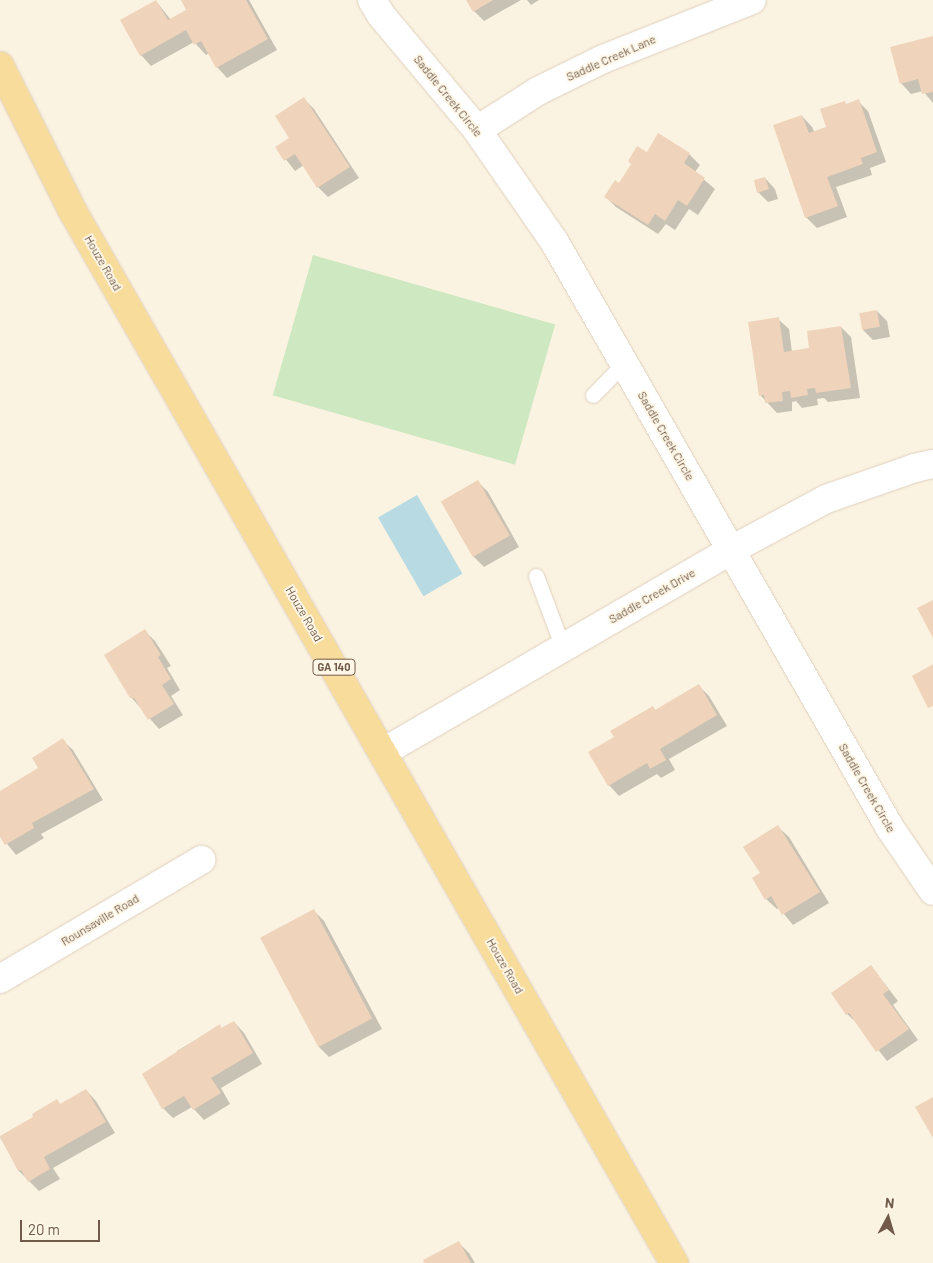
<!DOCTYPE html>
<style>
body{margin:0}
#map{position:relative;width:933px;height:1263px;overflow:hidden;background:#fbf3e1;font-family:Barlow,sans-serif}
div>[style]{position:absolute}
.green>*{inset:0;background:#cee8c1;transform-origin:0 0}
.water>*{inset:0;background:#b7dae3;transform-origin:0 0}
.shadow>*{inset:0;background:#0003}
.building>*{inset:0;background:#efd3ba;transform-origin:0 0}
.roads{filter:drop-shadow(0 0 1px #dfd0be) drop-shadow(0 0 1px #dfd0be)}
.lane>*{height:15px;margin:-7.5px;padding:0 7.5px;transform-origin:7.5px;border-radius:7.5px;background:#fff}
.street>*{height:28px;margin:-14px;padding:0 14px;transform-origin:14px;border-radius:14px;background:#fff}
.primary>*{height:28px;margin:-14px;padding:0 14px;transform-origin:14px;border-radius:14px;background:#f8dc9c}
span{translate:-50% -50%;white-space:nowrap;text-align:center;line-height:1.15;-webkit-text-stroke:4px #fef7e7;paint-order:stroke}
.shield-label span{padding:1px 4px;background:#fef7e7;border:1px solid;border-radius:4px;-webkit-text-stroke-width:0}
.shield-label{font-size:11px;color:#715a49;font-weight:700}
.street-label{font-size:12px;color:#715a49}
.north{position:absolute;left:863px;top:1193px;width:50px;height:50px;-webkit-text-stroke:4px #fef7e7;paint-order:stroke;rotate:6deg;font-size:14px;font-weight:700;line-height:20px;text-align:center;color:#715a49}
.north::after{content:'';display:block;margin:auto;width:18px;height:22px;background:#715a49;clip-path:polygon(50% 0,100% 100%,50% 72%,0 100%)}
.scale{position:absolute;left:20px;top:1220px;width:80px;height:22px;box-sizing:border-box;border:2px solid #715a49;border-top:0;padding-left:6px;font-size:15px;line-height:18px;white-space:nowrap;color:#715a49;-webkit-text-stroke:4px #fef7e7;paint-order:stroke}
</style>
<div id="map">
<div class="green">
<i style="left:313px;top:255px;width:252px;height:146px;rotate:16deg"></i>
</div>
<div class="water">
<i style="left:417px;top:495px;width:91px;height:45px;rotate:60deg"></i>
</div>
<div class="shadow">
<i style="clip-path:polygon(182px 0,249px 0,277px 50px,227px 78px,217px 67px,209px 53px,206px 55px,194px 42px,151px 66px,141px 55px,156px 1px,171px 20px,188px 10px)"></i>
<i style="clip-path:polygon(467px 0,521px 0,484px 21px,474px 11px)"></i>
<i style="clip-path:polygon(527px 0,539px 0,531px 5px)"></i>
<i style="clip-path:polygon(933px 38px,933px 103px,923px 91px,911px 94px,901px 83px)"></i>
<i style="clip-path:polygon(304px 99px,314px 109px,359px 178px,328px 197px,318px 187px,304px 165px,295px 171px,277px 148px,291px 138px)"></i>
<i style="clip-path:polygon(858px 101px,868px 111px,886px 162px,870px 168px,872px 175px,836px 187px,847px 217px,817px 228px,806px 217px,802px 116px,812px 127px,815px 133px,828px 128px,844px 102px,847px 105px)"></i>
<i style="clip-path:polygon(659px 135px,689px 154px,700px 165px,695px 172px,715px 189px,698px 215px,689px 209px,675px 230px,666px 224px,658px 234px,616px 207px,606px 197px,647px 154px)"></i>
<i style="clip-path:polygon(765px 178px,775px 189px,778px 199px,768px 202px,758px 192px)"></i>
<i style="clip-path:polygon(877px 311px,887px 321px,890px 337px,873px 340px,863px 330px)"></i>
<i style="clip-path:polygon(778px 319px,789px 329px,792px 352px,811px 349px,841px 327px,851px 337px,860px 398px,828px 402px,824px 398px,817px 399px,818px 405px,802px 408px,796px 401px,792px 402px,792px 411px,777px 413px,760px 395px)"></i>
<i style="clip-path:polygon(478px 482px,488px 492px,519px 547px,484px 567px,474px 557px,443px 502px)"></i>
<i style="clip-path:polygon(145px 631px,155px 641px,171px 666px,167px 668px,180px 690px,171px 696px,183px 715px,159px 729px,131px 697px)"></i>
<i style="clip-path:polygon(699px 686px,709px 696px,727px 726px,669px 759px,675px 770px,661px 778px,657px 774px,619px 796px,609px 785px,615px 738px,653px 707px,656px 711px)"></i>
<i style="clip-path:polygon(62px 740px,73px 750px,103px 800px,41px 834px,44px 838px,16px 855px,0 835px,0 793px,40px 768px)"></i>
<i style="clip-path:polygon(778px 827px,789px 837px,829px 903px,793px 925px,779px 908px,777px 909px,766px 899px,761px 873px)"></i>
<i style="clip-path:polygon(314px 911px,324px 921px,382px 1029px,329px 1057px,319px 1047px)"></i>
<i style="clip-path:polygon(871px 966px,898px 1001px,893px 1005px,918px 1040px,887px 1061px,858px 1024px,847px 1014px)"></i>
<i style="clip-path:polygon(234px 1022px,244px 1033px,262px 1064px,221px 1088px,230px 1104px,204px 1120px,192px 1107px,173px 1118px,163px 1108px,179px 1054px,177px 1051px,219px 1026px,222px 1029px)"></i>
<i style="clip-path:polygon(86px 1090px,96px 1101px,115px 1133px,53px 1168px,60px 1179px,39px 1191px,19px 1171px,0 1137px,35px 1117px,57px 1101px,61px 1105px)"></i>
<i style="clip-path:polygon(459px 1243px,469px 1253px,475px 1263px,425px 1263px)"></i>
</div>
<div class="building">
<i style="clip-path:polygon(156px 0,168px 20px,186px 10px,181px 0,246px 0,268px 39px,216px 68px,201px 41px,194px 45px,186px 30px,140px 56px,120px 20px)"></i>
<i style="clip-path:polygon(466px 0,493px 0,473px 12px)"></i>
<i style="clip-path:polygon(933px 36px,933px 92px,922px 94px,918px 79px,900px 84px,890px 47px)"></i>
<i style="clip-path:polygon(304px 97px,350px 167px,317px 188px,295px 154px,284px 161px,275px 147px,289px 138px,275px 116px)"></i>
<i style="clip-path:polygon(859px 99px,877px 152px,861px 158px,863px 164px,827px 177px,838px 206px,805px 218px,773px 125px,802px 115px,809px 133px,826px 127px,820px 109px,845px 101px,846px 104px)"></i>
<i style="clip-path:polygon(658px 133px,690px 153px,684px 163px,705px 178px,687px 206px,678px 200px,665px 221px,655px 214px,648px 225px,604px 197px,615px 180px,619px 183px,631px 164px,628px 161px,637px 146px,647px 152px)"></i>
<i style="clip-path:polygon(765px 177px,769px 189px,757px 193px,754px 180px)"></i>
<i style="left:877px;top:310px;width:17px;height:18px;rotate:80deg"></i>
<i style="clip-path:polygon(779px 317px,784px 352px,809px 348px,807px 331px,841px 326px,851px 388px,816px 393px,815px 388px,807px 389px,808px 395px,791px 398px,790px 391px,782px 392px,783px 401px,765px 403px,764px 395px,759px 396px,748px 322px)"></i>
<i style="left:478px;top:480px;width:64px;height:43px;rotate:60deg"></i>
<i style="clip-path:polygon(933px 600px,933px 638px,917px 608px)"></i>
<i style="clip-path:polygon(145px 629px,161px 655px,158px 657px,171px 679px,162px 685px,174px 704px,148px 720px,134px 698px,130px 698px,104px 655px)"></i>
<i style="clip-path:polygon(933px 664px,933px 706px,928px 708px,912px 676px)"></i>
<i style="clip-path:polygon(699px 684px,717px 715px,660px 749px,666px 760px,650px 769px,647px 763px,608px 786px,588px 752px,614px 737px,610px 731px,653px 706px,655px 710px)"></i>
<i style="clip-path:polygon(63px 738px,94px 789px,32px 823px,34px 828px,5px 845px,0 837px,0 791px,38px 768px,32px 758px)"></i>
<i style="clip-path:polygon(778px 825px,820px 892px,782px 915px,771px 896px,765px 900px,752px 878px,760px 873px,743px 847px)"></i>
<i style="left:314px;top:909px;width:124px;height:61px;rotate:62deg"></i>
<i style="clip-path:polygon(871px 965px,889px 990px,883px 994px,909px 1029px,876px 1052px,849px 1013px,846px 1015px,831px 993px)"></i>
<i style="clip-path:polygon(234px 1021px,253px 1053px,211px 1078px,221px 1093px,193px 1110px,184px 1096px,162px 1109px,142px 1074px,220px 1024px,221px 1028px)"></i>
<i style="clip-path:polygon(86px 1089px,106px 1122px,44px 1157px,50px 1169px,28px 1182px,21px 1170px,18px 1171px,0 1136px,33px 1117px,32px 1114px,57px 1099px,60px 1104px)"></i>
<i style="clip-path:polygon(933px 1097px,933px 1138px,915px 1107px)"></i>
<i style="clip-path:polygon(459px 1241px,471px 1263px,424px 1263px,423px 1260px)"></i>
</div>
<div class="roads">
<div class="lane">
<i style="left:593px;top:395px;width:45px;rotate:-45.9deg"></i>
<i style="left:536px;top:576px;width:77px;rotate:69.4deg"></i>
</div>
<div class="street">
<i style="left:372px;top:0;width:17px;rotate:59deg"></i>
<i style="left:381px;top:15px;width:150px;rotate:50.1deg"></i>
<i style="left:477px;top:130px;width:135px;rotate:55.3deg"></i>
<i style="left:554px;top:241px;width:676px;rotate:60.21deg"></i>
<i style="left:890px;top:828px;width:76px;rotate:55.7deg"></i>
<i style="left:477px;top:130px;width:72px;rotate:-32.6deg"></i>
<i style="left:538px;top:91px;width:72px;rotate:-26.2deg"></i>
<i style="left:603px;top:59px;width:160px;rotate:-21.6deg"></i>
<i style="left:383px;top:752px;width:402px;rotate:-30.1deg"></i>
<i style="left:731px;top:550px;width:108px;rotate:-28.2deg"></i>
<i style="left:826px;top:499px;width:94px;rotate:-19.2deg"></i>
<i style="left:915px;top:468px;width:18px;rotate:-13deg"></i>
<i style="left:0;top:979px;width:234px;rotate:-30.6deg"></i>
</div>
<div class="primary">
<i style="left:0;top:66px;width:161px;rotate:63.4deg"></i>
<i style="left:72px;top:210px;width:1213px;rotate:60.24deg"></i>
</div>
</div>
<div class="shield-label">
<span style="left:334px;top:667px">GA 140</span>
</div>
<div class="street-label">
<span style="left:611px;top:58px;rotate:-24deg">Saddle Creek Lane</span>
<span style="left:448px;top:96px;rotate:51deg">Saddle Creek Circle</span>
<span style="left:103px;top:263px;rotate:60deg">Houze Road</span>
<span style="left:666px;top:436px;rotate:60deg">Saddle Creek Circle</span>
<span style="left:652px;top:596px;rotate:-30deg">Saddle Creek Drive</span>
<span style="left:304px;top:614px;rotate:60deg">Houze Road</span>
<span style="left:867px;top:788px;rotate:60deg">Saddle Creek Circle</span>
<span style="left:100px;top:920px;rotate:-31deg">Rounsaville Road</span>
<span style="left:505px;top:966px;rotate:60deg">Houze Road</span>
</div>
<div class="north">N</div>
<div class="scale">20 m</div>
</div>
